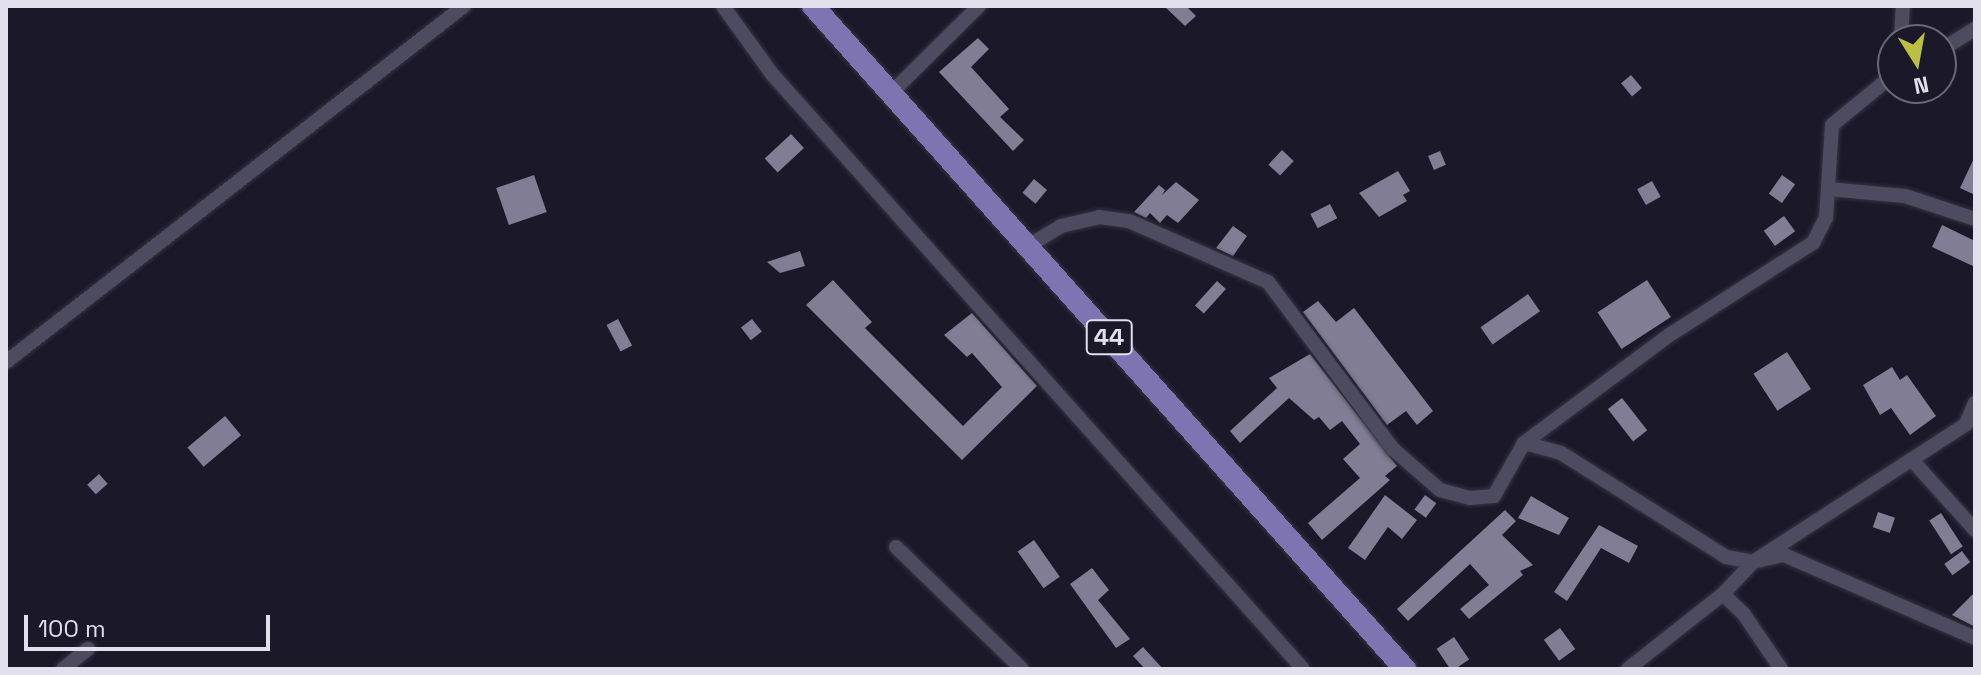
<!DOCTYPE html>
<style>
body{margin:0}
#map{position:relative;width:1981px;height:675px;overflow:hidden;background:#1a1829;font-family:"Space Grotesk",sans-serif}
div>[style]{position:absolute}
.building>*{inset:0;background:#807d94;transform-origin:0 0}
.roads{filter:drop-shadow(0 0 2px #363441) drop-shadow(0 0 2px #363441)}
.minor>*{height:14px;margin:-7px;padding:0 7px;transform-origin:7px;border-radius:7px;background:#4d4b5f}
.primary>*{height:22px;margin:-11px;padding:0 11px;transform-origin:11px;border-radius:11px;background:#7d74b1}
span{translate:-50% -50%;white-space:nowrap;text-align:center;line-height:1.15;-webkit-text-stroke:8px #1a1829;paint-order:stroke}
.shield-label span{padding:2px 6px;background:#1a1829;border:2px solid;border-radius:6px;-webkit-text-stroke-width:0}
.shield-label{font-size:24px;color:#e1e0ec;font-weight:700}
.frame{position:absolute;inset:0;border:8px solid #e1e0ec;pointer-events:none}
.north{position:absolute;left:1877px;top:24px;width:80px;height:80px;box-sizing:border-box;background:#1a1829;border:2px solid #6a6877;border-radius:50%;rotate:169deg;font-size:22px;font-weight:700;line-height:32px;text-align:center;color:#e1e0ec}
.north::after{content:'';display:block;margin:auto;width:28px;height:36px;background:#bdbf43;clip-path:polygon(50% 0,100% 100%,50% 72%,0 100%)}
.scale{position:absolute;left:24px;top:615px;width:246px;height:36px;box-sizing:border-box;border:4px solid #e1e0ec;border-top:0;padding-left:10px;font-size:24px;line-height:28px;white-space:nowrap;color:#e1e0ec;-webkit-text-stroke:6px #1a1829;paint-order:stroke}
</style>
<div id="map">
<div class="building">
<i style="clip-path:polygon(1164px 6px,1186px 6px,1196px 16px,1185px 26px)"></i>
<i style="clip-path:polygon(978px 38px,989px 49px,971px 67px,1009px 109px,1000px 117px,1024px 140px,1013px 151px,939px 72px)"></i>
<i style="left:1631px;top:75px;width:17px;height:13px;rotate:50deg"></i>
<i style="left:791px;top:134px;width:19px;height:36px;rotate:47deg"></i>
<i style="left:1282px;top:150px;width:16px;height:20px;rotate:43deg"></i>
<i style="left:1440px;top:151px;width:15px;height:13px;rotate:67deg"></i>
<i style="clip-path:polygon(1975px 156px,1975px 195px,1960px 188px)"></i>
<i style="clip-path:polygon(1398px 171px,1410px 191px,1403px 195px,1407px 201px,1379px 217px,1359px 193px)"></i>
<i style="left:534px;top:175px;width:39px;height:40px;rotate:71deg"></i>
<i style="left:1782px;top:175px;width:16px;height:23px;rotate:35deg"></i>
<i style="left:1034px;top:179px;width:17px;height:18px;rotate:40deg"></i>
<i style="left:1652px;top:181px;width:18px;height:17px;rotate:61deg"></i>
<i style="clip-path:polygon(1176px 182px,1199px 200px,1178px 223px,1167px 215px,1160px 223px,1150px 213px,1146px 218px,1134px 212px,1159px 185px,1165px 190px,1162px 195px)"></i>
<i style="left:1330px;top:204px;width:16px;height:22px;rotate:63deg"></i>
<i style="left:1784px;top:216px;width:19px;height:25px;rotate:54deg"></i>
<i style="clip-path:polygon(1942px 225px,1975px 241px,1975px 267px,1932px 247px)"></i>
<i style="clip-path:polygon(1233px 226px,1247px 236px,1233px 256px,1216px 248px)"></i>
<i style="clip-path:polygon(800px 251px,805px 266px,780px 273px,767px 262px)"></i>
<i style="clip-path:polygon(833px 280px,872px 322px,865px 328px,963px 426px,1002px 387px,972px 353px,967px 357px,944px 335px,972px 313px,1037px 386px,962px 460px,806px 305px)"></i>
<i style="left:1647px;top:280px;width:44px;height:59px;rotate:57deg"></i>
<i style="left:1217px;top:281px;width:12px;height:33px;rotate:42deg"></i>
<i style="left:1528px;top:294px;width:21px;height:58px;rotate:55deg"></i>
<i style="clip-path:polygon(1318px 301px,1336px 322px,1354px 308px,1433px 411px,1417px 425px,1406px 411px,1387px 425px,1303px 312px)"></i>
<i style="left:618px;top:319px;width:30px;height:13px;rotate:62deg"></i>
<i style="left:752px;top:319px;width:16px;height:14px;rotate:52deg"></i>
<i style="left:1787px;top:352px;width:44px;height:40px;rotate:57deg"></i>
<i style="clip-path:polygon(1310px 354px,1397px 466px,1385px 476px,1390px 480px,1322px 540px,1308px 523px,1360px 478px,1343px 459px,1360px 444px,1342px 421px,1330px 430px,1319px 417px,1314px 420px,1289px 398px,1240px 443px,1230px 431px,1277px 388px,1269px 378px)"></i>
<i style="clip-path:polygon(1892px 367px,1900px 380px,1907px 375px,1936px 416px,1910px 435px,1891px 408px,1880px 415px,1863px 385px)"></i>
<i style="left:1622px;top:398px;width:41px;height:18px;rotate:52deg"></i>
<i style="left:225px;top:416px;width:25px;height:49px;rotate:50deg"></i>
<i style="left:99px;top:474px;width:13px;height:16px;rotate:48deg"></i>
<i style="clip-path:polygon(1385px 495px,1417px 520px,1402px 539px,1388px 527px,1365px 560px,1348px 548px)"></i>
<i style="left:1425px;top:495px;width:14px;height:18px;rotate:36deg"></i>
<i style="clip-path:polygon(1531px 496px,1569px 518px,1559px 535px,1518px 518px)"></i>
<i style="clip-path:polygon(1505px 510px,1516px 521px,1502px 535px,1533px 565px,1520px 571px,1523px 575px,1469px 619px,1460px 609px,1489px 585px,1470px 564px,1408px 621px,1397px 609px)"></i>
<i style="left:1878px;top:512px;width:18px;height:16px;rotate:19deg"></i>
<i style="left:1941px;top:513px;width:40px;height:14px;rotate:57deg"></i>
<i style="clip-path:polygon(1599px 525px,1638px 546px,1629px 563px,1601px 548px,1567px 601px,1554px 592px)"></i>
<i style="left:1034px;top:540px;width:45px;height:20px;rotate:55deg"></i>
<i style="left:1962px;top:551px;width:14px;height:22px;rotate:54deg"></i>
<i style="clip-path:polygon(1092px 568px,1109px 590px,1098px 600px,1130px 639px,1116px 648px,1070px 584px)"></i>
<i style="clip-path:polygon(1975px 592px,1975px 627px,1952px 615px)"></i>
<i style="left:1560px;top:628px;width:26px;height:20px;rotate:54deg"></i>
<i style="left:1454px;top:637px;width:27px;height:21px;rotate:56deg"></i>
<i style="clip-path:polygon(1143px 647px,1163px 669px,1145px 669px,1133px 656px)"></i>
</div>
<div class="roads">
<div class="minor">
<i style="left:723px;top:6px;width:84px;rotate:54.2deg"></i>
<i style="left:772px;top:74px;width:797px;rotate:48.25deg"></i>
<i style="left:1901px;top:40px;width:34px;rotate:-87deg"></i>
<i style="left:1941px;top:50px;width:40px;rotate:-32deg"></i>
<i style="left:891px;top:93px;width:124px;rotate:-44.7deg"></i>
<i style="left:1828px;top:189px;width:77px;rotate:5.2deg"></i>
<i style="left:1905px;top:196px;width:74px;rotate:18.2deg"></i>
<i style="left:1028px;top:246px;width:39px;rotate:-31deg"></i>
<i style="left:1061px;top:226px;width:39px;rotate:-13deg"></i>
<i style="left:1099px;top:217px;width:30px;rotate:8deg"></i>
<i style="left:1129px;top:221px;width:152px;rotate:23.7deg"></i>
<i style="left:1268px;top:282px;width:209px;rotate:53.2deg"></i>
<i style="left:1393px;top:449px;width:62px;rotate:41.1deg"></i>
<i style="left:1440px;top:490px;width:31px;rotate:15deg"></i>
<i style="left:1470px;top:498px;width:24px;rotate:-5deg"></i>
<i style="left:1494px;top:496px;width:61px;rotate:-60.5deg"></i>
<i style="left:1524px;top:443px;width:38px;rotate:15deg"></i>
<i style="left:1561px;top:453px;width:195px;rotate:32.2deg"></i>
<i style="left:1726px;top:557px;width:27px;rotate:10deg"></i>
<i style="left:1753px;top:562px;width:32px;rotate:-13deg"></i>
<i style="left:1784px;top:555px;width:208px;rotate:23.5deg"></i>
<i style="left:6px;top:362px;width:580px;rotate:-37.86deg"></i>
<i style="left:1524px;top:443px;width:183px;rotate:-36.6deg"></i>
<i style="left:1671px;top:334px;width:169px;rotate:-32.7deg"></i>
<i style="left:1813px;top:243px;width:28px;rotate:-63deg"></i>
<i style="left:1826px;top:218px;width:93px;rotate:-86.3deg"></i>
<i style="left:1832px;top:125px;width:79px;rotate:-39.3deg"></i>
<i style="left:1912px;top:460px;width:94px;rotate:48deg"></i>
<i style="left:896px;top:547px;width:175px;rotate:44.1deg"></i>
<i style="left:1723px;top:594px;width:28px;rotate:44deg"></i>
<i style="left:1743px;top:613px;width:68px;rotate:55.8deg"></i>
<i style="left:63px;top:669px;width:32px;rotate:-39deg"></i>
<i style="left:1628px;top:669px;width:121px;rotate:-38.3deg"></i>
<i style="left:1723px;top:594px;width:44px;rotate:-46.8deg"></i>
<i style="left:1753px;top:562px;width:254px;rotate:-32.9deg"></i>
<i style="left:1966px;top:424px;width:23px;rotate:-67deg"></i>
</div>
<div class="primary">
<i style="left:813px;top:6px;width:889px;rotate:48.24deg"></i>
</div>
</div>
<div class="shield-label">
<span style="left:1109px;top:337px">44</span>
</div>
<div class="frame"></div>
<div class="north">N</div>
<div class="scale">100 m</div>
</div>
